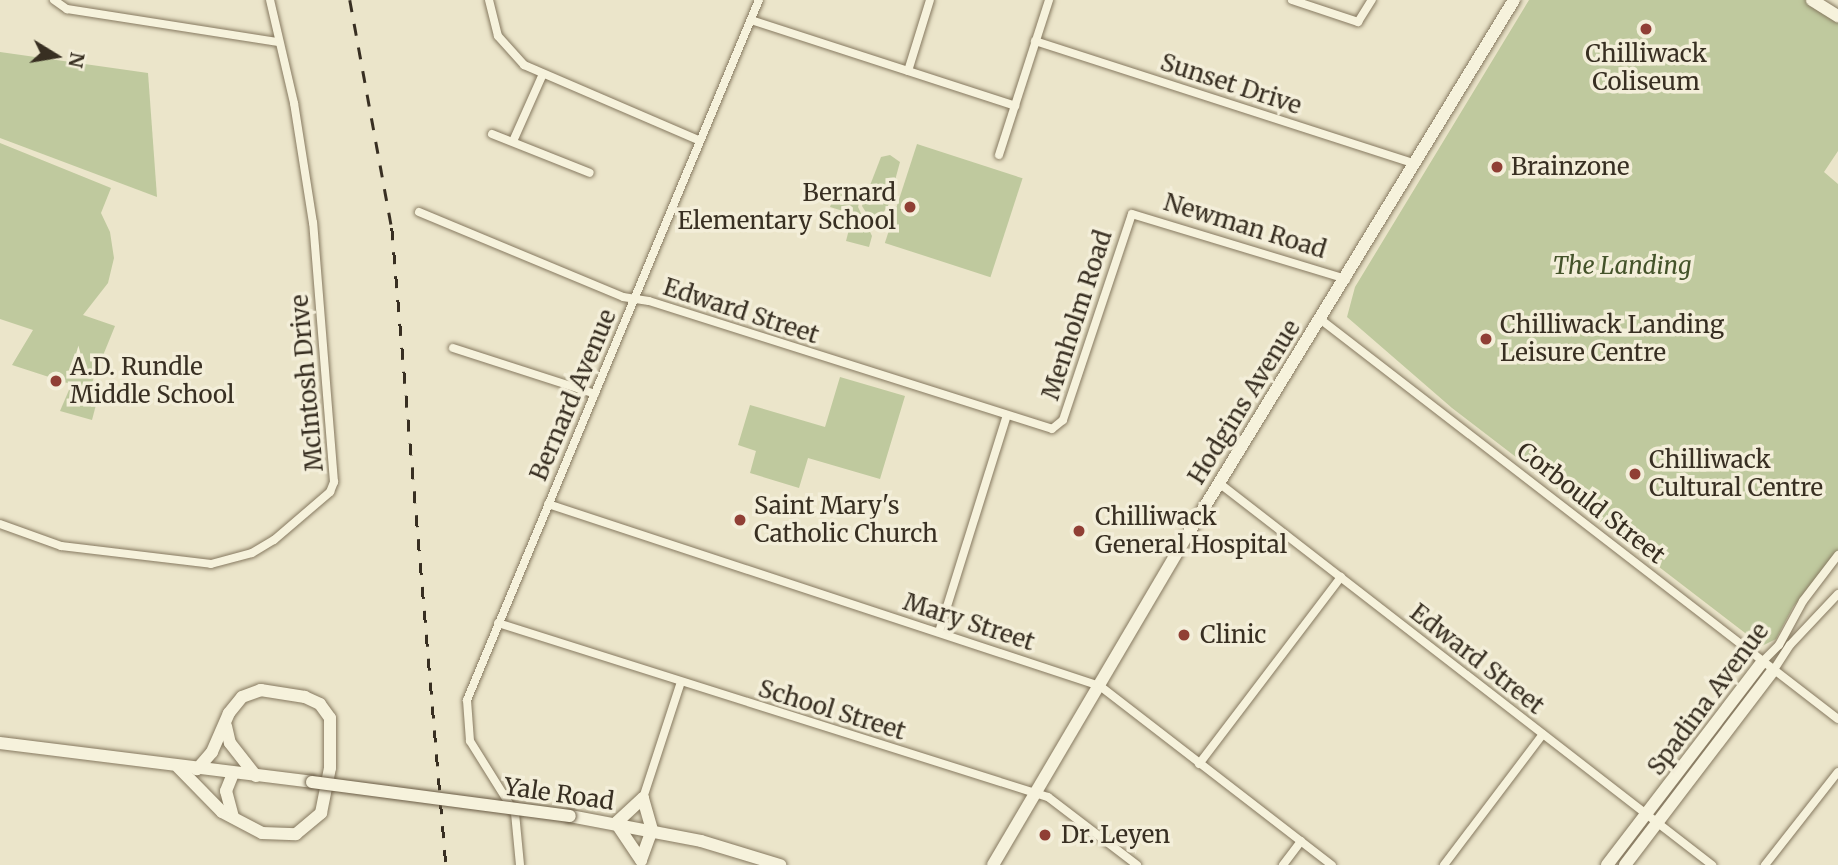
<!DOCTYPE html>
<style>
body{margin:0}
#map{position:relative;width:1838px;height:865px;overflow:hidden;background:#ebe5ca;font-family:Merriweather,serif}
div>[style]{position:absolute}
.green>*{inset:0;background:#bfc99e;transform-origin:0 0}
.roads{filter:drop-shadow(0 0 2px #867960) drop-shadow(0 0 2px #867960)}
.street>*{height:8px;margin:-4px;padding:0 4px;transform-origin:4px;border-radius:4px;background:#f6f2dc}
.secondary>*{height:12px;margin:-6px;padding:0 6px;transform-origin:6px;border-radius:6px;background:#f6f2dc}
.rail>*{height:2.5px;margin-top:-1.25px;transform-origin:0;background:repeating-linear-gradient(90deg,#382f22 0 12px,transparent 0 24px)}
.bridges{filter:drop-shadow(0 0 2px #685a43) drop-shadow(0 0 2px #685a43)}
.secondary-bridge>*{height:12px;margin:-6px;padding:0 6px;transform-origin:6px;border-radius:6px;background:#f6f2dc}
.dots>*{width:19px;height:19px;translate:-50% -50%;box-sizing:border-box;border:4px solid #f3eed9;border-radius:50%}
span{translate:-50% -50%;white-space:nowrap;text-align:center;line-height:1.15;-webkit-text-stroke:7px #f3eed9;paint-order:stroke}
.poi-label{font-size:24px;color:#382f22}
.left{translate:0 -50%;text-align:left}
.right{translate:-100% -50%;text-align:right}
.street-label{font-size:24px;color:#382f22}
.park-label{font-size:24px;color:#44532a;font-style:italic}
.north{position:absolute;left:21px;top:21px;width:70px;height:70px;-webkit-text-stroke:5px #f3eed9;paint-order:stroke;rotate:101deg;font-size:19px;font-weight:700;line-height:28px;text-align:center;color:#382f22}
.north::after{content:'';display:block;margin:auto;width:24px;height:32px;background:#382f22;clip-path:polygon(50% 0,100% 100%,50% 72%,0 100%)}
</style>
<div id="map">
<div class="green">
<i style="clip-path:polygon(1529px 0,1810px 0,1838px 18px,1838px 151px,1824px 172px,1838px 184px,1838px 550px,1793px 607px,1776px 639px,1762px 646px,1452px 408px,1347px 317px,1355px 287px)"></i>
<i style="clip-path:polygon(0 52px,148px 73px,157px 197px,0 138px)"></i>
<i style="clip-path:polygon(0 143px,111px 188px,101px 213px,110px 232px,114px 258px,108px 283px,83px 315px,115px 326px,89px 390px,12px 365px,33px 330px,0 319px)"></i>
<i style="left:917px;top:144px;width:111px;height:104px;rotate:18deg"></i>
<i style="clip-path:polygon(890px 155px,900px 162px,888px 206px,874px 225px,862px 206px,881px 157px)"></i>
<i style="clip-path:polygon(836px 190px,861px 197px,858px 207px,872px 236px,869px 247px,846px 241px,853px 214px,830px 207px)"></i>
<i style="clip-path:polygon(840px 377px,905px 396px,880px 479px,808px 458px,799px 488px,750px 473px,756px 451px,738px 445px,750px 405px,825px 427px)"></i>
<i style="clip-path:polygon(69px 390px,97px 401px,92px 420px,60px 411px)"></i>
</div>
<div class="roads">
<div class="street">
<i style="left:54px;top:0;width:16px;rotate:35deg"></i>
<i style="left:67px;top:9px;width:214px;rotate:8.9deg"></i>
<i style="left:489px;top:0;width:37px;rotate:76deg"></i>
<i style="left:498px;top:36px;width:39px;rotate:48deg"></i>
<i style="left:524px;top:65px;width:189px;rotate:23.3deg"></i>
<i style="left:1292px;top:0;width:70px;rotate:18.4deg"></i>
<i style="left:1358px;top:22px;width:26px;rotate:-58deg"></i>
<i style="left:751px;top:20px;width:278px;rotate:18deg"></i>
<i style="left:1035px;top:41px;width:399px;rotate:17.9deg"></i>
<i style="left:908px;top:71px;width:74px;rotate:-72.8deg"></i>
<i style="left:492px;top:134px;width:105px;rotate:21.7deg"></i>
<i style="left:514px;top:139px;width:69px;rotate:-66deg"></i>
<i style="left:999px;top:155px;width:163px;rotate:-72.1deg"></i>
<i style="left:419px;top:212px;width:221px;rotate:22.6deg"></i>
<i style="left:623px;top:297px;width:26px;rotate:9deg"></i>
<i style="left:649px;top:301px;width:423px;rotate:17.6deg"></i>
<i style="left:1052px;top:429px;width:14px;rotate:-39deg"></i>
<i style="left:1063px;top:420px;width:217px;rotate:-71.5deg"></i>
<i style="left:1132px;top:214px;width:224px;rotate:16.9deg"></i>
<i style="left:1320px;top:319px;width:654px;rotate:37.68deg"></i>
<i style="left:453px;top:348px;width:149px;rotate:17.9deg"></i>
<i style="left:1219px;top:483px;width:624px;rotate:37.77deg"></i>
<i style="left:548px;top:504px;width:581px;rotate:18.25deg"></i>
<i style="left:1100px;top:686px;width:293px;rotate:37.7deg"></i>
<i style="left:0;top:524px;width:65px;rotate:19.8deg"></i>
<i style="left:61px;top:546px;width:151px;rotate:6.8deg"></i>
<i style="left:211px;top:564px;width:42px;rotate:-15deg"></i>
<i style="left:252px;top:553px;width:26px;rotate:-31deg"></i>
<i style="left:274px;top:540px;width:74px;rotate:-40.6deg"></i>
<i style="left:330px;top:492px;width:11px;rotate:-68deg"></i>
<i style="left:334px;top:482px;width:260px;rotate:-94.6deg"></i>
<i style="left:313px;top:223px;width:121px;rotate:-99deg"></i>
<i style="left:294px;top:103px;width:106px;rotate:-103.1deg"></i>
<i style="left:498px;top:623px;width:577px;rotate:17.56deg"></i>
<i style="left:1048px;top:797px;width:112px;rotate:37.4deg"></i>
<i style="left:939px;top:632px;width:227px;rotate:-72.6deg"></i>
<i style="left:1762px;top:662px;width:24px;rotate:-45deg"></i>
<i style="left:1779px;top:645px;width:50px;rotate:-61.4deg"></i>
<i style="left:1803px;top:601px;width:58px;rotate:-52.7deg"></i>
<i style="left:1773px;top:671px;width:31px;rotate:-57deg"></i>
<i style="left:1790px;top:645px;width:70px;rotate:-46.7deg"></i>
<i style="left:1199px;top:764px;width:235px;rotate:-52.8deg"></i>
<i style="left:643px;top:798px;width:122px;rotate:-71.9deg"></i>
<i style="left:520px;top:865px;width:52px;rotate:-95.5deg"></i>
<i style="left:515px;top:813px;width:85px;rotate:-122deg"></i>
<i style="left:470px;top:741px;width:41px;rotate:-94.2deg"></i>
<i style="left:467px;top:700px;width:758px;rotate:-67.36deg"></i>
<i style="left:1283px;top:865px;width:30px;rotate:-53deg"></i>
<i style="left:1444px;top:865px;width:164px;rotate:-52.9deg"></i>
<i style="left:1765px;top:865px;width:118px;rotate:-51.9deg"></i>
</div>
<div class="secondary">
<i style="left:1812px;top:0;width:31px;rotate:32deg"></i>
<i style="left:226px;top:726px;width:17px;rotate:77deg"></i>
<i style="left:230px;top:743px;width:42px;rotate:51.8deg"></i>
<i style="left:0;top:743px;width:314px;rotate:7.1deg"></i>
<i style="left:178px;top:767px;width:63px;rotate:45.6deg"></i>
<i style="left:222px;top:812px;width:45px;rotate:27.7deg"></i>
<i style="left:262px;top:833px;width:34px;rotate:2deg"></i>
<i style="left:296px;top:834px;width:33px;rotate:-40deg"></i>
<i style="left:321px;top:813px;width:46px;rotate:-78.7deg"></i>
<i style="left:330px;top:768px;width:50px;rotate:-90deg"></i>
<i style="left:330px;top:718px;width:17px;rotate:-126deg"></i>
<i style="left:320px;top:704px;width:17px;rotate:-155deg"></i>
<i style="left:305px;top:697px;width:45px;rotate:-171deg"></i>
<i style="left:261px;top:690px;width:20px;rotate:160deg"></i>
<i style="left:242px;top:697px;width:21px;rotate:129deg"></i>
<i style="left:229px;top:713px;width:43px;rotate:113.6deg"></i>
<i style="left:212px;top:752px;width:23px;rotate:131deg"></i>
<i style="left:570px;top:816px;width:133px;rotate:10.8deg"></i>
<i style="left:701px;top:841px;width:83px;rotate:16.9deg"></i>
<i style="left:233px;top:817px;width:27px;rotate:-105deg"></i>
<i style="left:226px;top:791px;width:18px;rotate:-68deg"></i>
<i style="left:616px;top:823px;width:45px;rotate:56deg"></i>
<i style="left:616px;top:823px;width:37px;rotate:-43deg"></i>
<i style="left:641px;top:860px;width:32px;rotate:-70deg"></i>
<i style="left:652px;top:830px;width:33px;rotate:-106deg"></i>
<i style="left:993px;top:865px;width:384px;rotate:-59.5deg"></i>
<i style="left:1188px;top:534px;width:626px;rotate:-58.6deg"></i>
<i style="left:1607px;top:865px;width:255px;rotate:-52.6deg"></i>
<i style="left:1625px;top:865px;width:244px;rotate:-52.7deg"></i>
</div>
</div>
<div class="rail">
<i style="left:350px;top:0;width:232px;rotate:79.6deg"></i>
<i style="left:392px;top:228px;width:639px;rotate:85.15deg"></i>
</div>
<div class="bridges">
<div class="secondary-bridge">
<i style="left:312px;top:782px;width:260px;rotate:7.5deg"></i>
</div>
</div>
<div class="dots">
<i style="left:1646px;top:29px;background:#903f35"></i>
<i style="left:1497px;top:167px;background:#903f35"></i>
<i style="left:910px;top:207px;background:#903f35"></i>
<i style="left:1486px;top:339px;background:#903f35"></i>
<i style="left:56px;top:381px;background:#903f35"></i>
<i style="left:1635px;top:474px;background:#903f35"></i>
<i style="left:740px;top:520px;background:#903f35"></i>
<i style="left:1079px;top:531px;background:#903f35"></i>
<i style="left:1184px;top:635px;background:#903f35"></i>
<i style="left:1045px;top:835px;background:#903f35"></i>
</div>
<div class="poi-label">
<span style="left:1646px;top:68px">Chilliwack<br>Coliseum</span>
<span class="left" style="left:1511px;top:167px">Brainzone</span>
<span class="right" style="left:896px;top:207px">Bernard<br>Elementary School</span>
<span class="left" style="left:1500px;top:339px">Chilliwack Landing<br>Leisure Centre</span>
<span class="left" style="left:70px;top:381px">A.D. Rundle<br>Middle School</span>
<span class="left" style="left:1649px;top:474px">Chilliwack<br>Cultural Centre</span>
<span class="left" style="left:754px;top:520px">Saint Mary's<br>Catholic Church</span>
<span class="left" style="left:1095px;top:531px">Chilliwack<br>General Hospital</span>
<span class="left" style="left:1200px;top:635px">Clinic</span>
<span class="left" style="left:1061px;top:835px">Dr. Leyen</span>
</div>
<div class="street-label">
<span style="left:1231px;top:84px;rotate:18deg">Sunset Drive</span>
<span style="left:1245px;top:226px;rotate:17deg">Newman Road</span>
<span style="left:741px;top:311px;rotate:18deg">Edward Street</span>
<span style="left:1077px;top:315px;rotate:-72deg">Menholm Road</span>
<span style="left:307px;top:383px;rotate:-95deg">McIntosh Drive</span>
<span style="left:573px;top:395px;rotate:-67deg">Bernard Avenue</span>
<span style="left:1244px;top:402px;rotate:-58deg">Hodgins Avenue</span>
<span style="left:1591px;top:503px;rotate:38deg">Corbould Street</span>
<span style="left:969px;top:622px;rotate:18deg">Mary Street</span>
<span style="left:1477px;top:659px;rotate:38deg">Edward Street</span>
<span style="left:1708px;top:699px;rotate:-53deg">Spadina Avenue</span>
<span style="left:832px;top:710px;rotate:17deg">School Street</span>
<span style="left:559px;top:794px;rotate:8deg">Yale Road</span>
</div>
<div class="park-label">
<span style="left:1622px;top:266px">The Landing</span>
</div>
<div class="north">N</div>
</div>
